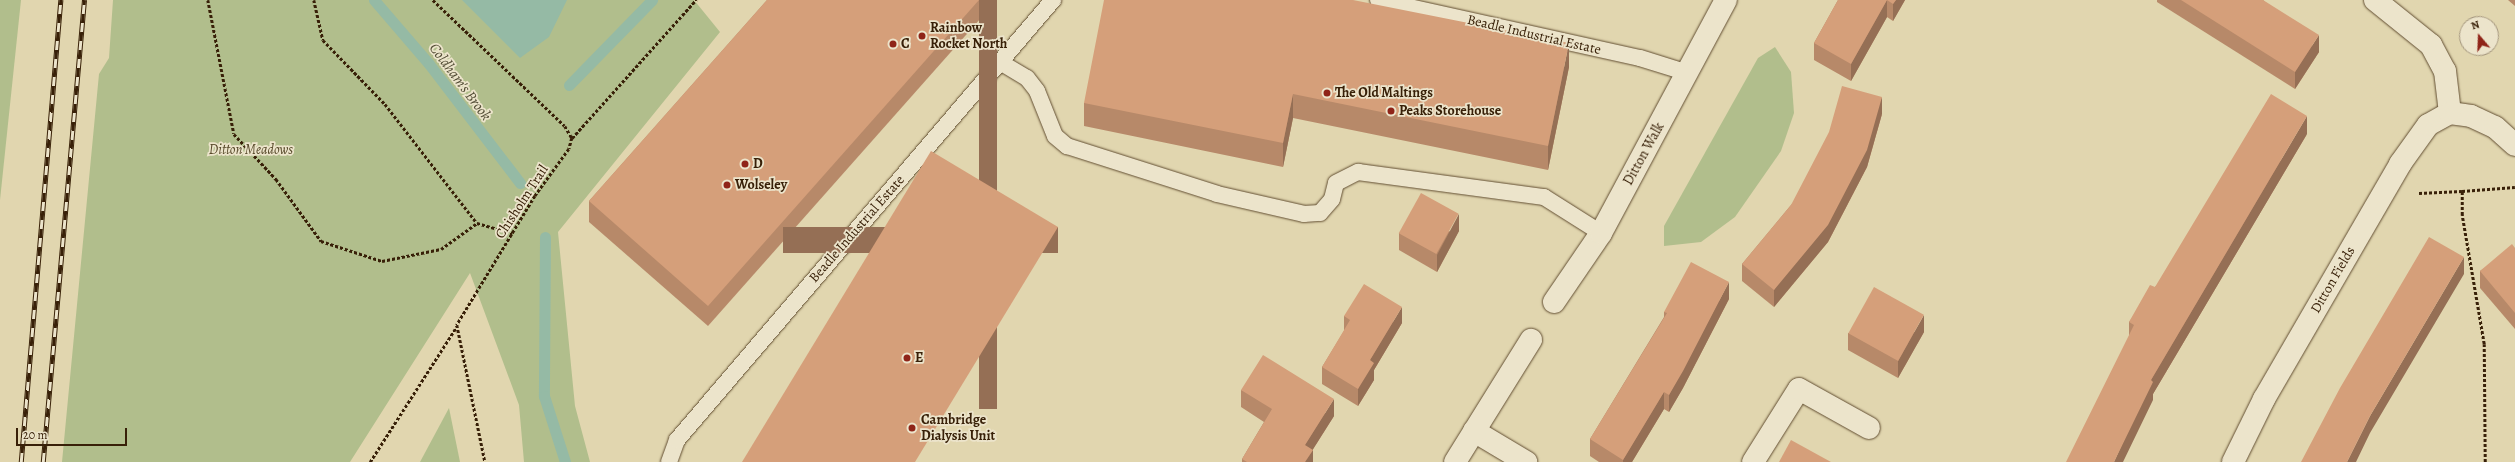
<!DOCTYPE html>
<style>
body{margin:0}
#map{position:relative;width:2515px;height:462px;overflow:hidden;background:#e1d6af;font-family:Alegreya,serif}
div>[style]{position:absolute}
.green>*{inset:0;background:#b1be8c}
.water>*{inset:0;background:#95baa5}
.stream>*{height:11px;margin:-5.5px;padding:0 5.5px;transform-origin:5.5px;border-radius:5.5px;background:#95baa5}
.path>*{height:2.5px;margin-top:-1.25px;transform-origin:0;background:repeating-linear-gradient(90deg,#382008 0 3px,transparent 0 5px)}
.roads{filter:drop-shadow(0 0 1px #624e32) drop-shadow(0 0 1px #624e32)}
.lane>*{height:16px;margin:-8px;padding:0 8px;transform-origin:8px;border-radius:8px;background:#ece4cb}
.street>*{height:22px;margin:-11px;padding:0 11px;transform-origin:11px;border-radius:11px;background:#ece4cb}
.rail>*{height:4.5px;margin-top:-2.25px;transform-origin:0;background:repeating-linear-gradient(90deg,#ece4cb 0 9px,#382008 0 18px);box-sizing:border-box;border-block:1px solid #382008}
.wall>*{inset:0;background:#b78969}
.shaded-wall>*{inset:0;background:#956f55;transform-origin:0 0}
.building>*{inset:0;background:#d59f7a;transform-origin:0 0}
.dots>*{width:11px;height:11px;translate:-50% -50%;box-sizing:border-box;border:2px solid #ece4cb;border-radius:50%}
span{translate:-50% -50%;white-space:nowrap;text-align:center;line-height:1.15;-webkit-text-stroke:3.5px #ece4cb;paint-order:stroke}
.poi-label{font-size:14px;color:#382008;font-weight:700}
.left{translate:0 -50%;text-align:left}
.street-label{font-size:14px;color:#382008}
.park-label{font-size:14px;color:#564829;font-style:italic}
.water-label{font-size:15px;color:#544e37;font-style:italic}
.north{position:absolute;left:2459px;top:16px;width:40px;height:40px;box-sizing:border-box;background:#ece4cb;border:1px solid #a4967d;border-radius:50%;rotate:341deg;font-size:11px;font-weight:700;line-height:16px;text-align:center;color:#382008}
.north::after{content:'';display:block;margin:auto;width:14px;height:18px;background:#8f2418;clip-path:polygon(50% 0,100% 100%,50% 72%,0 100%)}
.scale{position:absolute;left:16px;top:428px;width:111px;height:18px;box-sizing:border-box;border:2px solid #382008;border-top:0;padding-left:5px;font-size:12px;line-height:14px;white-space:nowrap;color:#382008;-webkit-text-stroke:3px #ece4cb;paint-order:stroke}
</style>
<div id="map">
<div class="green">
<i style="clip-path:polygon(0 0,21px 0,0 200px)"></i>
<i style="clip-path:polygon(113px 0,694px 0,720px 32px,558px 232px,575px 406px,590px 462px,524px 462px,519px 405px,470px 273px,350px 462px,62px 462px,99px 74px,109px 58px)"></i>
<i style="clip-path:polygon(1775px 47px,1791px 72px,1794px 113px,1781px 151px,1735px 217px,1701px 242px,1664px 246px,1664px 226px,1758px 58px)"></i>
<i style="clip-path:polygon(449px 408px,460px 462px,420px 462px)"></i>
</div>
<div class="water">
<i style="clip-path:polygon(462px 0,567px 0,549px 37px,520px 58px)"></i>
</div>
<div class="stream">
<i style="left:374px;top:0;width:84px;rotate:49.3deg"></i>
<i style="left:429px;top:64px;width:150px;rotate:52.6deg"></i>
<i style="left:569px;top:85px;width:119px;rotate:-45.7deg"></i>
<i style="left:545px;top:237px;width:159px;rotate:90.4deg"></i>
<i style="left:544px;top:396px;width:69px;rotate:72.3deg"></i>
</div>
<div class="path">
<i style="left:208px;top:0;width:136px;rotate:79deg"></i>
<i style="left:234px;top:134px;width:62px;rotate:47deg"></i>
<i style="left:276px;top:179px;width:77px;rotate:54deg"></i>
<i style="left:321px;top:241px;width:64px;rotate:18.2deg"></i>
<i style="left:382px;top:261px;width:60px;rotate:-11.5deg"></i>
<i style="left:441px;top:249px;width:44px;rotate:-35.8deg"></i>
<i style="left:314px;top:0;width:41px;rotate:77.3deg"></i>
<i style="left:323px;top:40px;width:89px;rotate:45.9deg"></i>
<i style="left:385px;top:104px;width:150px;rotate:52.3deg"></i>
<i style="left:477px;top:223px;width:37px;rotate:16deg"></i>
<i style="left:433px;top:0;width:182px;rotate:43.7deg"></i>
<i style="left:565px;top:126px;width:14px;rotate:60deg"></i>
<i style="left:572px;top:138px;width:11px;rotate:105deg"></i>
<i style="left:569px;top:149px;width:58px;rotate:125.9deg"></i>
<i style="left:535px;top:196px;width:151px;rotate:121.2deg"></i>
<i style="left:457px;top:325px;width:140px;rotate:78.4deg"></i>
<i style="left:572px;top:138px;width:186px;rotate:-48.1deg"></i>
<i style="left:2419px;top:193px;width:43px;rotate:-2.7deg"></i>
<i style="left:370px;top:462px;width:161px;rotate:-57.4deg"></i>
<i style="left:2485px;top:462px;width:118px;rotate:-90.5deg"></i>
<i style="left:2484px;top:344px;width:131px;rotate:-99.7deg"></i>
<i style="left:2462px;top:215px;width:24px;rotate:-90deg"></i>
<i style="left:2462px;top:191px;width:53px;rotate:-4.3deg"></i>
</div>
<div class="roads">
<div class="lane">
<i style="left:1378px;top:0;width:268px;rotate:12.5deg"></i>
<i style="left:1640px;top:58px;width:50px;rotate:17.4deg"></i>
<i style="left:1000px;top:62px;width:31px;rotate:31deg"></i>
<i style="left:1027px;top:78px;width:16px;rotate:52deg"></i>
<i style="left:1037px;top:91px;width:48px;rotate:68.2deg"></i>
<i style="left:1055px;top:136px;width:16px;rotate:40deg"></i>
<i style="left:1067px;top:146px;width:157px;rotate:17.7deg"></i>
<i style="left:1217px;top:194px;width:89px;rotate:12.9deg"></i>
<i style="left:1304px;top:214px;width:16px;rotate:-4deg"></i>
<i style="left:1320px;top:213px;width:18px;rotate:-49deg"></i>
<i style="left:1332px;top:199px;width:16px;rotate:-76deg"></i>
<i style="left:1336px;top:183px;width:25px;rotate:-27deg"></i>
<i style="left:1358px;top:172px;width:188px;rotate:7.7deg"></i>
<i style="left:1544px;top:197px;width:67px;rotate:32.3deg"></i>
<i style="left:669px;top:462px;width:23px;rotate:-70deg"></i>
<i style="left:677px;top:440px;width:579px;rotate:-49.48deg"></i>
</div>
<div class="street">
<i style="left:2375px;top:0;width:72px;rotate:38.8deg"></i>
<i style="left:2431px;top:45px;width:30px;rotate:62deg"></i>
<i style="left:2445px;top:71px;width:42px;rotate:83.2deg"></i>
<i style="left:1554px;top:302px;width:83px;rotate:-55.7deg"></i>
<i style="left:1601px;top:233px;width:264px;rotate:-61.8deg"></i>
<i style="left:1474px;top:431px;width:61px;rotate:30.8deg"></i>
<i style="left:1455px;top:462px;width:144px;rotate:-58.1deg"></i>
<i style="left:1753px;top:462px;width:86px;rotate:-57.8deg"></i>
<i style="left:1799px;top:389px;width:80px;rotate:29.1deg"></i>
<i style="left:2233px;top:462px;width:70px;rotate:-63.8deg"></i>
<i style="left:2264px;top:399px;width:272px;rotate:-59.9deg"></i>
<i style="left:2400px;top:164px;width:48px;rotate:-54.3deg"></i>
<i style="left:2428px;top:125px;width:25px;rotate:-29deg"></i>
<i style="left:2450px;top:113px;width:21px;rotate:8deg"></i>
<i style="left:2471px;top:116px;width:26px;rotate:25deg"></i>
<i style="left:2495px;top:127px;width:27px;rotate:42deg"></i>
</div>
</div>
<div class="rail">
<i style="left:21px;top:462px;width:464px;rotate:-85.1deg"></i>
<i style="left:43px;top:462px;width:464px;rotate:-84.9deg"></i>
</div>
<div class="wall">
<i style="clip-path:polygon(767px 0,997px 0,708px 326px,589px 222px,589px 201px)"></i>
<i style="clip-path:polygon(1838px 0,1905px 0,1893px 21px,1887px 17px,1851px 81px,1814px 60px,1814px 43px)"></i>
<i style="clip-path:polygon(2157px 0,2263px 0,2319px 52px,2295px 89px,2157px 2px)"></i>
<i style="clip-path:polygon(2508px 0,2515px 0,2515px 6px)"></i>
<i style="clip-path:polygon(1569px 67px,1548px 170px,1293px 118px,1283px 167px,1084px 126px,1084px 103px)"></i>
<i style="clip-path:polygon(1882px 114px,1867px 167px,1828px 242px,1774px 307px,1742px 281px,1742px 264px,1791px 205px)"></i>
<i style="clip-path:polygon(2307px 134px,2153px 394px,2153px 400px,2129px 336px,2129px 322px,2155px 287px)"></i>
<i style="clip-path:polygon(1459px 231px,1437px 272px,1399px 250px,1399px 233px)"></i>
<i style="clip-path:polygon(2515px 248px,2515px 329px,2480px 288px,2480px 271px)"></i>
<i style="clip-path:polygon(1729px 299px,1683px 388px,1669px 412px,1664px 409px,1632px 462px,1599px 462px,1590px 456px,1590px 439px,1664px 317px,1664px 312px)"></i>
<i style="clip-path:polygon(1344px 316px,1402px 323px,1374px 370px,1374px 380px,1358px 406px,1322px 384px,1322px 367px,1344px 331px)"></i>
<i style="clip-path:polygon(1924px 332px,1898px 378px,1848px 350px,1848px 333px)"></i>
<i style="clip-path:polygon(1241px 390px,1334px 416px,1313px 449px,1313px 462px,1242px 462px,1242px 459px,1264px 422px,1241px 407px)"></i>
</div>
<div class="shaded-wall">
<i style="left:979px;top:0;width:18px;height:409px"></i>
<i style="clip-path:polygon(1887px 0,1887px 17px,1851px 81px,1851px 64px)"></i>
<i style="clip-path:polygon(1896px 0,1905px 0,1893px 21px,1893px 4px)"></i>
<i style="clip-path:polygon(2319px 35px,2319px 52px,2295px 89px,2295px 72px)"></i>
<i style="clip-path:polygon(1569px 43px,1569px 67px,1548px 170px,1548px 146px)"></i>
<i style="clip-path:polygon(1293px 94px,1293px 118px,1283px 167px,1283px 143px)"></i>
<i style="clip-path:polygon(1882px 97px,1882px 114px,1867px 167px,1828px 242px,1774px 307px,1774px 290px)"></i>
<i style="clip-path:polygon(2307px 116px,2307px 134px,2153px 394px,2153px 400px,2123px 462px,2114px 462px,2151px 380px)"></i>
<i style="clip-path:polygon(1459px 214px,1459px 231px,1437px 272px,1437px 255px)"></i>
<i style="left:1058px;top:227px;width:26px;height:275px;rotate:90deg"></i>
<i style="clip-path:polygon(2464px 257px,2464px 274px,2370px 433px,2356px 462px,2347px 462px,2370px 416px)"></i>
<i style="clip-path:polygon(1729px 282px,1729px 299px,1683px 388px,1669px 412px,1669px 395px)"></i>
<i style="clip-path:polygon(1402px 307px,1402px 323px,1374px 370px,1374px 380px,1358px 406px,1358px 389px,1370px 360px)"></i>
<i style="clip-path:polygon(1924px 315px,1924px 332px,1898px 378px,1898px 361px)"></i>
<i style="clip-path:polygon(1664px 392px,1664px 409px,1632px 462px,1623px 462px,1623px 460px)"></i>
<i style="clip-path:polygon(1334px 399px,1334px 416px,1305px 462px,1305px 445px)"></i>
<i style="clip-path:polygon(1313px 450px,1313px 462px,1305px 462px)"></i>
</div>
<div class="building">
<i style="clip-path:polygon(767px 0,979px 0,708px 306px,589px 201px)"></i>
<i style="clip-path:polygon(1104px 0,1353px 0,1569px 43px,1548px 146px,1293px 94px,1283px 143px,1084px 103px)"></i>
<i style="clip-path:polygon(1838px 0,1896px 0,1893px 4px,1887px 0,1851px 64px,1814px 43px)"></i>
<i style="clip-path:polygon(2181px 0,2263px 0,2319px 35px,2295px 72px)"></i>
<i style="clip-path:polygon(1842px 86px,1882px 97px,1867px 150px,1828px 225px,1774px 290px,1742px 264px,1791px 205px,1829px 132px)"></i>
<i style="clip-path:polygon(2271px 94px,2307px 116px,2151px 380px,2153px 382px,2114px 462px,2066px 462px,2134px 325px,2129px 322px,2150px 285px,2155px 287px)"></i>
<i style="clip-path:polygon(931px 151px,1058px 227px,915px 462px,742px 462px)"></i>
<i style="left:1421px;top:193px;width:43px;height:46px;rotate:29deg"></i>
<i style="clip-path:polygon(2429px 237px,2464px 257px,2370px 416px,2347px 462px,2301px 462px,2340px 388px)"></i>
<i style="clip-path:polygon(2512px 244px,2515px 248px,2515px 313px,2480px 271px)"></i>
<i style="clip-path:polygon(1691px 262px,1729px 282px,1683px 371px,1669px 395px,1664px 392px,1623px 460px,1590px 439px,1667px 313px,1664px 312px)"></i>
<i style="clip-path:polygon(1364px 284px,1402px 307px,1370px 360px,1374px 363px,1358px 389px,1322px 367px,1350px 320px,1344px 316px)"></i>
<i style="left:1874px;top:287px;width:57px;height:53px;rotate:29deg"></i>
<i style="clip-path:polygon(1263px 355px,1334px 399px,1305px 445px,1313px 450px,1305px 462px,1247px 462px,1242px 459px,1272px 409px,1241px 390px)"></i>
<i style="clip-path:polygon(1791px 440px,1831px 462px,1779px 462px)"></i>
</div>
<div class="dots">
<i style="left:922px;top:36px;background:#8f2418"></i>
<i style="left:893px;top:44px;background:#8f2418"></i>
<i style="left:1327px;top:93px;background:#8f2418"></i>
<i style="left:1391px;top:111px;background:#8f2418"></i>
<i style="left:745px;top:164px;background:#8f2418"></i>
<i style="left:727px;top:185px;background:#8f2418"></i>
<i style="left:907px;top:358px;background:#8f2418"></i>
<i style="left:912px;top:428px;background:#8f2418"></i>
</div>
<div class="poi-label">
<span class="left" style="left:930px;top:36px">Rainbow<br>Rocket North</span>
<span class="left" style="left:901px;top:44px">C</span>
<span class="left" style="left:1335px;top:93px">The Old Maltings</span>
<span class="left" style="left:1399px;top:111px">Peaks Storehouse</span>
<span class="left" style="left:753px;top:164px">D</span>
<span class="left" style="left:735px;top:185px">Wolseley</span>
<span class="left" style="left:915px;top:358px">E</span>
<span class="left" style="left:921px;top:428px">Cambridge<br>Dialysis Unit</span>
</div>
<div class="street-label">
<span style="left:1534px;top:35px;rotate:13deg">Beadle Industrial Estate</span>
<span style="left:1644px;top:154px;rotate:-61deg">Ditton Walk</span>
<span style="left:522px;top:202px;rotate:-57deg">Chisholm Trail</span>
<span style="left:857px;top:229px;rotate:-49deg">Beadle Industrial Estate</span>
<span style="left:2333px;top:280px;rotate:-60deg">Ditton Fields</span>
</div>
<div class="park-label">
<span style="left:251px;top:150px">Ditton Meadows</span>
</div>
<div class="water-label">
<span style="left:460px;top:82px;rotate:53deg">Coldham's Brook</span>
</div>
<div class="north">N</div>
<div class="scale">20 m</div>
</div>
